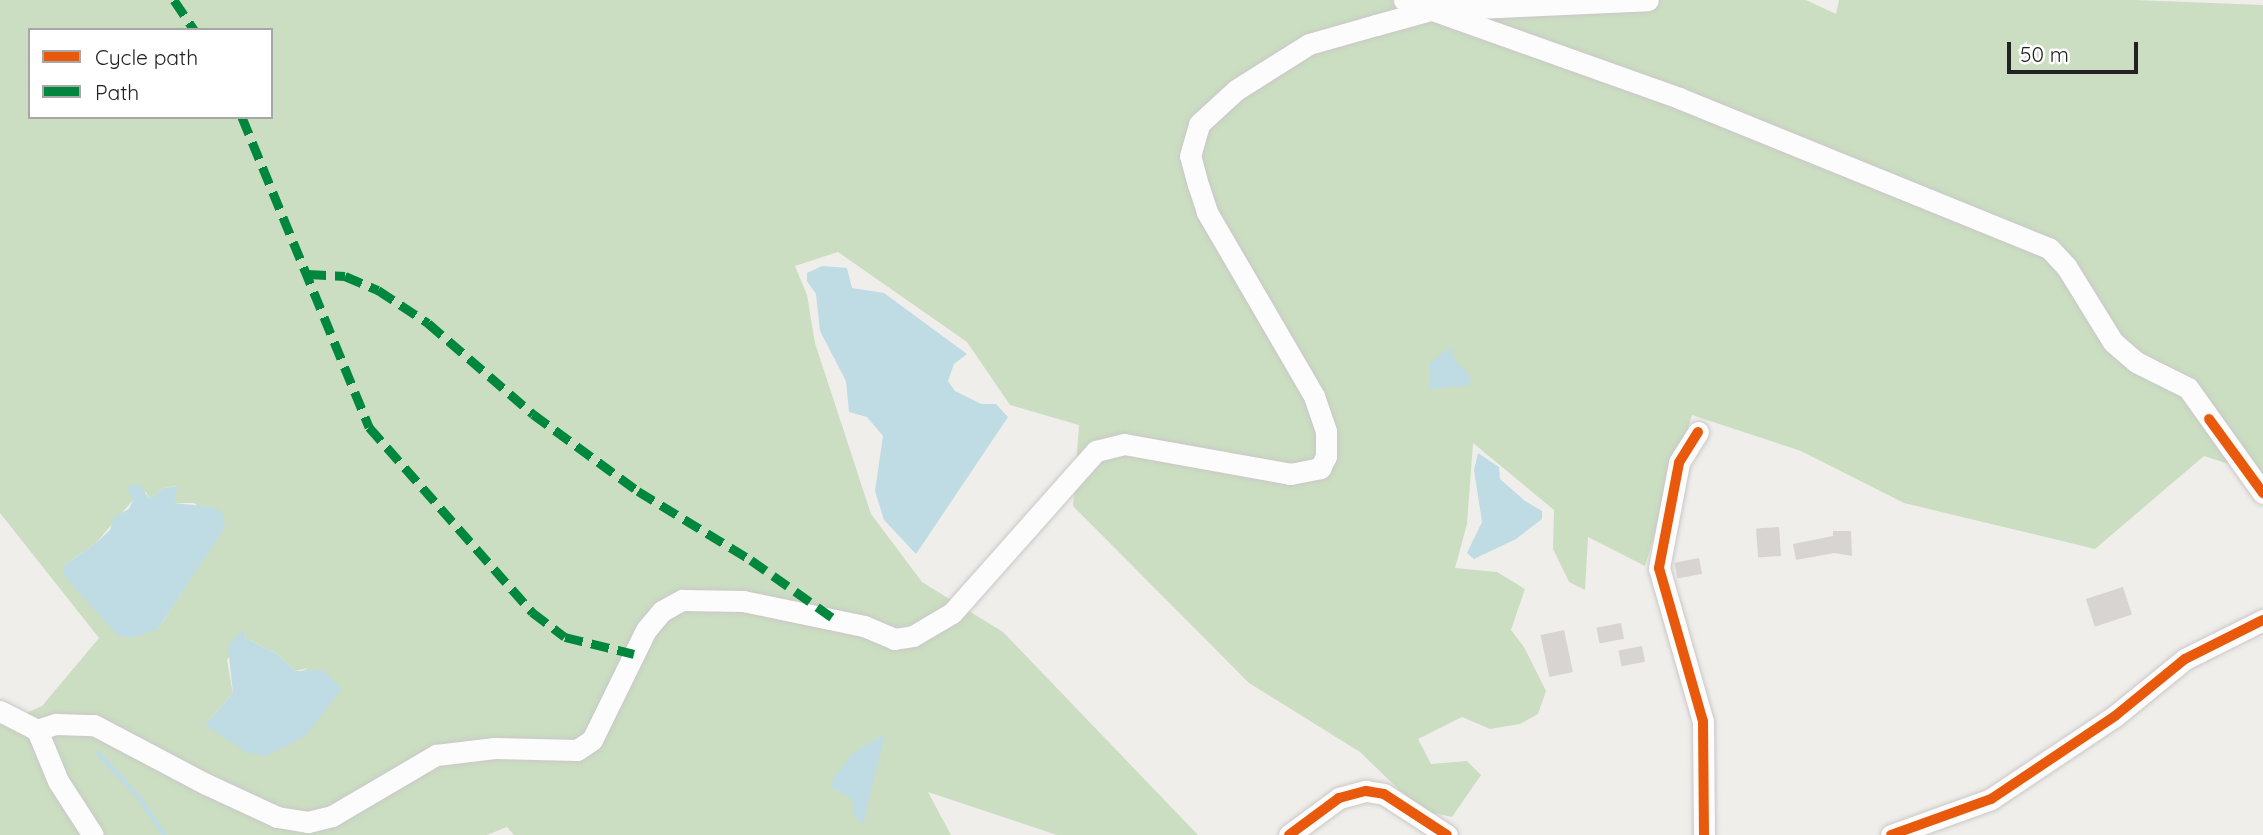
<!DOCTYPE html>
<style>
body{margin:0}
#map{position:relative;width:2263px;height:835px;overflow:hidden;background:#f0eeeb;font-family:Quicksand,sans-serif}
div>[style]{position:absolute}
.forest>*{inset:0;background:#cbdec1}
.water>*{inset:0;background:#bfdbe3}
.stream>*{height:5px;margin:-2.5px;padding:0 2.5px;transform-origin:2.5px;border-radius:2.5px;background:#bfdbe3}
.building>*{inset:0;background:#d7d4d2;transform-origin:0 0}
.roads{filter:drop-shadow(0 0 2px #c9c8c7) drop-shadow(0 0 2px #c9c8c7)}
.minor>*{height:21px;margin:-10.5px;padding:0 10.5px;transform-origin:10.5px;border-radius:10.5px;background:#fdfcfc}
.quiet>*{height:9px;margin-top:-4.5px;transform-origin:0;background:repeating-linear-gradient(90deg,#00873e 0 18px,transparent 0 27px)}
.cycleway>*{height:10px;margin:-5px;padding:0 5px;transform-origin:5px;border-radius:5px;background:#e8590c}
span{translate:-50% -50%;white-space:nowrap;text-align:center;line-height:1.15;-webkit-text-stroke:7px #fff;paint-order:stroke}
.legend{position:absolute;left:28px;top:28px;width:245px;height:91px;box-sizing:border-box;background:#fff;border:2px solid #a7a7a7;margin:0;padding:9px 12px;list-style:none;font-size:21px;color:#222}
.legend li{display:flex;align-items:center;gap:14px;height:35px}
.legend b{width:35px;border:2px solid #a7a7a7}
.scale{position:absolute;left:2007px;top:42px;width:131px;height:32px;box-sizing:border-box;border:4px solid #222;border-top:0;padding-left:9px;font-size:21px;line-height:24px;white-space:nowrap;color:#222;-webkit-text-stroke:5px #fff;paint-order:stroke}
</style>
<div id="map">
<div class="forest">
<i style="clip-path:polygon(evenodd,0 0,1806px 0,1836px 14px,1839px 0,2135px 0,2263px 5px,2263px 475px,2204px 456px,2095px 549px,1904px 503px,1801px 451px,1692px 415px,1645px 566px,1588px 537px,1585px 590px,1569px 582px,1553px 549px,1554px 510px,1473px 443px,1467px 524px,1455px 568px,1497px 572px,1525px 589px,1511px 630px,1524px 647px,1546px 691px,1538px 714px,1520px 724px,1490px 729px,1462px 717px,1418px 739px,1431px 764px,1467px 761px,1481px 775px,1452px 817px,1420px 810px,1360px 752px,1249px 683px,1073px 506px,1079px 425px,1010px 405px,967px 342px,838px 252px,795px 266px,807px 295px,815px 343px,871px 514px,922px 582px,1003px 632px,1198px 835px,1057px 835px,928px 792px,951px 835px,514px 835px,507px 827px,487px 835px,0 835px,0 725px,42px 706px,99px 638px,0 513px,0 0,30px 30px,271px 30px,271px 117px,30px 117px,30px 30px,0 0,177px 486px,173px 503px,194px 503px,225px 526px,158px 629px,63px 566px,96px 543px,133px 500px,146px 492px,149px 499px,164px 488px,177px 486px,0 0,245px 632px,246px 638px,277px 654px,295px 671px,308px 668px,205px 725px,233px 693px,227px 660px,245px 632px)"></i>
</div>
<div class="water">
<i style="clip-path:polygon(822px 266px,847px 268px,852px 288px,884px 293px,967px 354px,954px 364px,948px 381px,955px 391px,981px 404px,996px 404px,1008px 417px,916px 554px,884px 520px,875px 491px,883px 436px,867px 417px,849px 412px,846px 381px,820px 331px,816px 294px,807px 281px,807px 273px)"></i>
<i style="clip-path:polygon(1447px 349px,1452px 349px,1455px 361px,1469px 374px,1471px 385px,1430px 389px,1430px 363px)"></i>
<i style="clip-path:polygon(1478px 453px,1499px 467px,1500px 479px,1525px 501px,1542px 511px,1542px 519px,1516px 539px,1474px 559px,1467px 553px,1482px 522px,1474px 470px)"></i>
<i style="clip-path:polygon(140px 485px,149px 499px,164px 488px,178px 486px,174px 503px,213px 507px,222px 512px,225px 527px,158px 629px,133px 638px,118px 636px,64px 576px,63px 566px,96px 543px,110px 530px,114px 517px,129px 509px,133px 500px,126px 486px)"></i>
<i style="clip-path:polygon(245px 631px,246px 638px,277px 654px,295px 671px,323px 670px,342px 689px,304px 737px,266px 756px,247px 753px,205px 725px,233px 693px,228px 648px,236px 635px)"></i>
<i style="clip-path:polygon(885px 734px,863px 825px,854px 816px,852px 799px,832px 788px,833px 779px,853px 753px)"></i>
</div>
<div class="stream">
<i style="left:98px;top:753px;width:64px;rotate:47.5deg"></i>
<i style="left:141px;top:800px;width:42px;rotate:56.7deg"></i>
</div>
<div class="building">
<i style="left:1779px;top:527px;width:29px;height:23px;rotate:86deg"></i>
<i style="clip-path:polygon(1833px 531px,1851px 531px,1852px 556px,1834px 553px,1796px 560px,1793px 544px,1833px 536px)"></i>
<i style="left:1699px;top:558px;width:16px;height:25px;rotate:79deg"></i>
<i style="left:2123px;top:587px;width:29px;height:39px;rotate:72deg"></i>
<i style="left:1621px;top:623px;width:16px;height:25px;rotate:79deg"></i>
<i style="left:1564px;top:630px;width:43px;height:24px;rotate:78deg"></i>
<i style="left:1642px;top:646px;width:16px;height:24px;rotate:79deg"></i>
</div>
<div class="roads">
<div class="minor">
<i style="left:1404px;top:0;width:292px;rotate:19.6deg"></i>
<i style="left:1679px;top:98px;width:399px;rotate:22.1deg"></i>
<i style="left:2049px;top:248px;width:25px;rotate:47deg"></i>
<i style="left:2066px;top:266px;width:89px;rotate:58.3deg"></i>
<i style="left:2113px;top:342px;width:30px;rotate:41deg"></i>
<i style="left:2136px;top:362px;width:58px;rotate:26.6deg"></i>
<i style="left:2188px;top:388px;width:129px;rotate:54.5deg"></i>
<i style="left:1698px;top:432px;width:36px;rotate:122deg"></i>
<i style="left:1679px;top:463px;width:107px;rotate:100.8deg"></i>
<i style="left:1659px;top:568px;width:159px;rotate:74deg"></i>
<i style="left:1703px;top:721px;width:114px;rotate:89.5deg"></i>
<i style="left:0;top:711px;width:42px;rotate:27.2deg"></i>
<i style="left:37px;top:730px;width:55px;rotate:67.6deg"></i>
<i style="left:58px;top:781px;width:64px;rotate:57.1deg"></i>
<i style="left:37px;top:730px;width:20px;rotate:-18deg"></i>
<i style="left:56px;top:724px;width:38px;rotate:2deg"></i>
<i style="left:94px;top:725px;width:127px;rotate:27.8deg"></i>
<i style="left:206px;top:784px;width:78px;rotate:24.9deg"></i>
<i style="left:277px;top:817px;width:31px;rotate:9deg"></i>
<i style="left:308px;top:822px;width:25px;rotate:-14deg"></i>
<i style="left:332px;top:816px;width:121px;rotate:-30.4deg"></i>
<i style="left:436px;top:755px;width:59px;rotate:-6.8deg"></i>
<i style="left:495px;top:748px;width:82px;rotate:1.4deg"></i>
<i style="left:577px;top:750px;width:18px;rotate:-34deg"></i>
<i style="left:592px;top:740px;width:123px;rotate:-63.9deg"></i>
<i style="left:646px;top:630px;width:25px;rotate:-50deg"></i>
<i style="left:662px;top:611px;width:23px;rotate:-29deg"></i>
<i style="left:682px;top:600px;width:61px;rotate:0.9deg"></i>
<i style="left:743px;top:601px;width:124px;rotate:11.7deg"></i>
<i style="left:864px;top:626px;width:33px;rotate:23deg"></i>
<i style="left:894px;top:639px;width:19px;rotate:-9deg"></i>
<i style="left:913px;top:636px;width:45px;rotate:-30.5deg"></i>
<i style="left:952px;top:613px;width:217px;rotate:-48.4deg"></i>
<i style="left:1096px;top:451px;width:29px;rotate:-14deg"></i>
<i style="left:1124px;top:444px;width:169px;rotate:10.2deg"></i>
<i style="left:1290px;top:474px;width:31px;rotate:-11deg"></i>
<i style="left:1320px;top:468px;width:13px;rotate:-63deg"></i>
<i style="left:1326px;top:456px;width:25px;rotate:-90deg"></i>
<i style="left:1326px;top:431px;width:37px;rotate:-109deg"></i>
<i style="left:1314px;top:396px;width:213px;rotate:-120.2deg"></i>
<i style="left:1207px;top:212px;width:28px;rotate:-108deg"></i>
<i style="left:1198px;top:185px;width:30px;rotate:-105deg"></i>
<i style="left:1190px;top:156px;width:33px;rotate:-74deg"></i>
<i style="left:1199px;top:124px;width:50px;rotate:-42.6deg"></i>
<i style="left:1236px;top:90px;width:86px;rotate:-32.2deg"></i>
<i style="left:1309px;top:44px;width:70px;rotate:-15.8deg"></i>
<i style="left:1376px;top:25px;width:57px;rotate:-15.3deg"></i>
<i style="left:1431px;top:10px;width:217px;rotate:-2.6deg"></i>
<i style="left:1289px;top:835px;width:62px;rotate:-36.5deg"></i>
<i style="left:1339px;top:798px;width:28px;rotate:-15deg"></i>
<i style="left:1366px;top:791px;width:18px;rotate:9deg"></i>
<i style="left:1384px;top:794px;width:75px;rotate:33.1deg"></i>
<i style="left:1891px;top:835px;width:106px;rotate:-19.8deg"></i>
<i style="left:1991px;top:799px;width:149px;rotate:-33.8deg"></i>
<i style="left:2115px;top:716px;width:90px;rotate:-39.2deg"></i>
<i style="left:2185px;top:659px;width:87px;rotate:-26.6deg"></i>
</div>
</div>
<div class="quiet">
<i style="left:174px;top:0;width:36px;rotate:56deg"></i>
<i style="left:242px;top:117px;width:335px;rotate:67.7deg"></i>
<i style="left:369px;top:427px;width:247px;rotate:48.6deg"></i>
<i style="left:532px;top:612px;width:41px;rotate:37.1deg"></i>
<i style="left:565px;top:637px;width:71px;rotate:13.8deg"></i>
<i style="left:308px;top:274px;width:37px;rotate:3deg"></i>
<i style="left:345px;top:276px;width:36px;rotate:23deg"></i>
<i style="left:378px;top:290px;width:60px;rotate:33.4deg"></i>
<i style="left:428px;top:323px;width:139px;rotate:40.9deg"></i>
<i style="left:533px;top:414px;width:130px;rotate:36.3deg"></i>
<i style="left:638px;top:491px;width:132px;rotate:31.4deg"></i>
<i style="left:751px;top:560px;width:105px;rotate:35.3deg"></i>
</div>
<div class="cycleway">
<i style="left:2209px;top:419px;width:92px;rotate:53.9deg"></i>
<i style="left:1698px;top:432px;width:36px;rotate:122deg"></i>
<i style="left:1679px;top:463px;width:107px;rotate:100.8deg"></i>
<i style="left:1659px;top:568px;width:159px;rotate:74deg"></i>
<i style="left:1703px;top:721px;width:114px;rotate:89.5deg"></i>
<i style="left:1289px;top:835px;width:62px;rotate:-36.5deg"></i>
<i style="left:1339px;top:798px;width:28px;rotate:-15deg"></i>
<i style="left:1366px;top:791px;width:18px;rotate:9deg"></i>
<i style="left:1384px;top:794px;width:75px;rotate:33.1deg"></i>
<i style="left:1891px;top:835px;width:106px;rotate:-19.8deg"></i>
<i style="left:1991px;top:799px;width:149px;rotate:-33.8deg"></i>
<i style="left:2115px;top:716px;width:90px;rotate:-39.2deg"></i>
<i style="left:2185px;top:659px;width:87px;rotate:-26.6deg"></i>
</div>
<ul class="legend">
<li><b style="height:9px;background:#e8590c"></b>Cycle path</li>
<li><b style="height:9px;background:#00873e"></b>Path</li>
</ul>
<div class="scale">50 m</div>
</div>
